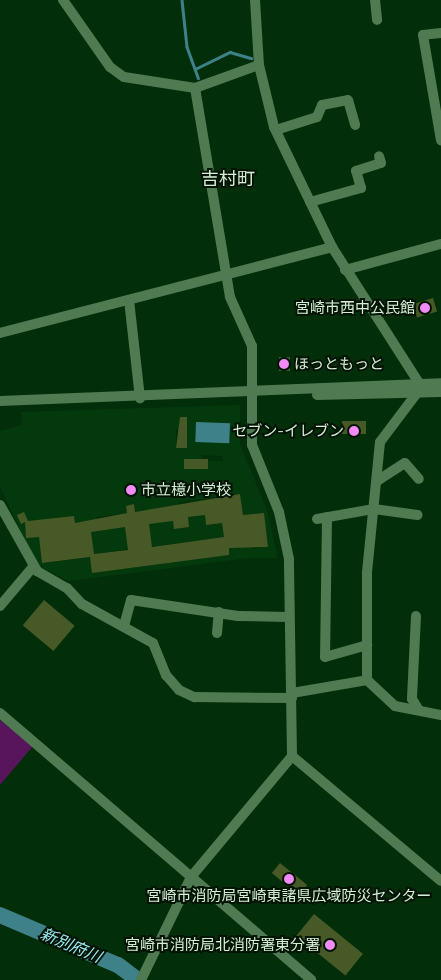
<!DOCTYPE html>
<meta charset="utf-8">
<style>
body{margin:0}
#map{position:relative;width:441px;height:980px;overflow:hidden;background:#022f0a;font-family:"Exo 2","Noto Sans JP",sans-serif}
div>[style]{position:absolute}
.built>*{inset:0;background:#04390e}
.green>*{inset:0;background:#58155c}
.water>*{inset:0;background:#3f8189;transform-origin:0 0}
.stream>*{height:2.5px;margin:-1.25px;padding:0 1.25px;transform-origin:1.25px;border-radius:1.25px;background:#3f8189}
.river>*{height:16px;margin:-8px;padding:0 8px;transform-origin:8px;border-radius:8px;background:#3f8189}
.building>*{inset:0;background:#475926;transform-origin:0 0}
.minor>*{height:10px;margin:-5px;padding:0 5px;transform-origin:5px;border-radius:5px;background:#4f7a52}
.dots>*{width:14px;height:14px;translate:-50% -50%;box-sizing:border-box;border:2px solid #031304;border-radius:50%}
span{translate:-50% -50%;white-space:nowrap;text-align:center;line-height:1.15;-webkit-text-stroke:4px #031304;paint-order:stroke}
.poi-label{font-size:15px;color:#d5edd6}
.right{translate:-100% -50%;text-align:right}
.left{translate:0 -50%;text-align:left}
.water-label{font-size:16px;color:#99e9f3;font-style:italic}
.quarter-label{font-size:18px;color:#d5edd6}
</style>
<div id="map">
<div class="built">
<i style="clip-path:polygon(evenodd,240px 405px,240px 444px,267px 510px,278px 558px,248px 558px,69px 581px,36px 565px,0 486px,0 431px,22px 425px,21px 412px,240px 405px,176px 429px,187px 429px,187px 448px,176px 448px,176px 429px,240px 405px,202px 455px,223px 456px,223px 461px,203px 461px,202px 455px,240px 405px,240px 494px,242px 510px,215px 513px,216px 524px,206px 525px,205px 515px,181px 518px,179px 502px,240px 494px,240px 405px,134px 504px,135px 512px,177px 506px,179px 520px,97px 530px,96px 517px,127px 513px,126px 506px,134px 504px,240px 405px,263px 513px,268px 547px,253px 549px,248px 515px,263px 513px,240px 405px,74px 516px,75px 523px,89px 521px,94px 557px,43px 563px,38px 528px,74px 516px,240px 405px,227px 537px,229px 555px,92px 573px,100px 553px,227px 537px)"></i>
</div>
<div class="green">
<i style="clip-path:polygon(0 720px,33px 746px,0 785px)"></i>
</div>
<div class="water">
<i style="left:196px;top:422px;width:34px;height:20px;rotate:2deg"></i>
</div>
<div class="stream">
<i style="left:182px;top:0;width:47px;rotate:83.9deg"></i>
<i style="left:187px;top:47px;width:33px;rotate:70deg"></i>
<i style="left:195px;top:69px;width:39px;rotate:-26deg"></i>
<i style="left:230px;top:52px;width:22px;rotate:16deg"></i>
</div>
<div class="river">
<i style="left:0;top:915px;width:128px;rotate:23deg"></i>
<i style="left:118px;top:965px;width:25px;rotate:37deg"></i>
</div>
<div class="building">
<i style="left:433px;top:298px;width:14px;height:21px;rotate:73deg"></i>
<i style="left:279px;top:357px;width:11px;height:14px"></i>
<i style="clip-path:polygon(180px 417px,187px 417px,187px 448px,176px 448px)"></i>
<i style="left:342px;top:421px;width:24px;height:13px"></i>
<i style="left:184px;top:459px;width:24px;height:10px"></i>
<i style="clip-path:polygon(evenodd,240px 494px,243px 515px,264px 513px,268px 547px,229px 548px,229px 555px,92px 573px,90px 557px,42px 563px,39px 537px,26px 538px,25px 522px,21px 524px,17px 515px,24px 512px,28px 521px,74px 516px,75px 523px,127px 513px,126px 506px,134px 504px,135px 512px,240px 494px,205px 515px,206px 525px,222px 523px,224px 537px,152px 547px,149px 524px,173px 521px,174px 529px,189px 527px,188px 517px,205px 515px,240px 494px,125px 527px,128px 550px,94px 554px,91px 532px,125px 527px)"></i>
<i style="left:44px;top:600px;width:40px;height:33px;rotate:40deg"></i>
<i style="left:280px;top:863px;width:35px;height:13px;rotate:39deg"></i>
<i style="left:314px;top:914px;width:63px;height:28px;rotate:39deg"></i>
</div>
<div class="minor">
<i style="left:63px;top:0;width:82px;rotate:55deg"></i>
<i style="left:110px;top:67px;width:17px;rotate:36deg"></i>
<i style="left:124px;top:77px;width:72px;rotate:8.8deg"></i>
<i style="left:195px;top:88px;width:68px;rotate:-19.8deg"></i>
<i style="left:255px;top:0;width:65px;rotate:86.5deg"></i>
<i style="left:259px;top:65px;width:64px;rotate:76.4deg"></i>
<i style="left:274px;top:127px;width:133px;rotate:64.2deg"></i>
<i style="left:332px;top:247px;width:161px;rotate:57.4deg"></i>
<i style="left:419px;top:383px;width:10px;rotate:101deg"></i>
<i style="left:417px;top:393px;width:61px;rotate:127.1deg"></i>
<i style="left:380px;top:442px;width:132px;rotate:95.7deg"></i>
<i style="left:367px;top:573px;width:107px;rotate:90deg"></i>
<i style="left:375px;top:0;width:20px;rotate:84deg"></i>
<i style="left:441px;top:33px;width:18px;rotate:174deg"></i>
<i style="left:423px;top:35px;width:107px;rotate:80.3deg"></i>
<i style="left:276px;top:130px;width:43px;rotate:-17.6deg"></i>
<i style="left:317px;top:117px;width:13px;rotate:-67deg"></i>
<i style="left:322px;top:105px;width:26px;rotate:-11deg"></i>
<i style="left:348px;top:100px;width:26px;rotate:74deg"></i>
<i style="left:310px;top:202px;width:53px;rotate:-15.4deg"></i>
<i style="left:361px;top:188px;width:18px;rotate:-106deg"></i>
<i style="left:356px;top:171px;width:26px;rotate:-18deg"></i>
<i style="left:381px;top:163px;width:7px;rotate:-106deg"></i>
<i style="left:345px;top:270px;width:99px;rotate:-15.2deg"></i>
<i style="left:129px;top:300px;width:99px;rotate:83.6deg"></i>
<i style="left:0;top:333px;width:343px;rotate:-14.5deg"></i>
<i style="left:317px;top:395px;width:124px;rotate:-1.4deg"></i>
<i style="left:0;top:401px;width:441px;rotate:-2.3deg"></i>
<i style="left:377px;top:481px;width:33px;rotate:-33deg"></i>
<i style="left:405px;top:463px;width:21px;rotate:49deg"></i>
<i style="left:0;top:505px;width:76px;rotate:60.7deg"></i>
<i style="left:37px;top:571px;width:34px;rotate:30deg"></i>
<i style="left:67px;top:588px;width:22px;rotate:47deg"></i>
<i style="left:82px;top:604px;width:81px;rotate:28.8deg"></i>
<i style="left:153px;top:643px;width:35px;rotate:68deg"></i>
<i style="left:166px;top:675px;width:20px;rotate:49deg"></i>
<i style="left:179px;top:690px;width:17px;rotate:25deg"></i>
<i style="left:194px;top:697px;width:98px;rotate:0.6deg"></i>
<i style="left:327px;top:517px;width:140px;rotate:90.8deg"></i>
<i style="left:325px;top:657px;width:44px;rotate:-15.9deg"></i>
<i style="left:317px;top:519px;width:58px;rotate:-10deg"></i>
<i style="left:374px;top:509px;width:44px;rotate:7.8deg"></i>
<i style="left:0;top:606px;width:51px;rotate:-49.8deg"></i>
<i style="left:416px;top:616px;width:83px;rotate:92.8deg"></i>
<i style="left:412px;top:699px;width:13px;rotate:58deg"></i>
<i style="left:124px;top:626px;width:27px;rotate:-75deg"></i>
<i style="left:131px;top:600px;width:108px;rotate:8.5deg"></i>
<i style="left:238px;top:616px;width:50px;rotate:1.1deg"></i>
<i style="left:217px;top:633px;width:21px;rotate:-85deg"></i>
<i style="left:292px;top:693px;width:76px;rotate:-9.8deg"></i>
<i style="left:367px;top:680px;width:38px;rotate:43deg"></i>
<i style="left:395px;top:706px;width:47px;rotate:11.1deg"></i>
<i style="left:0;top:713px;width:410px;rotate:40.6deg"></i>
<i style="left:292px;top:756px;width:194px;rotate:40deg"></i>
<i style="left:141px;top:980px;width:114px;rotate:-64.1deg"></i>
<i style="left:191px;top:877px;width:158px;rotate:-50.1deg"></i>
<i style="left:292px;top:756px;width:197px;rotate:-90.9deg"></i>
<i style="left:289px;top:559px;width:48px;rotate:-102deg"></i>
<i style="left:279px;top:512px;width:72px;rotate:-111.9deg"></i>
<i style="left:252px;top:445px;width:99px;rotate:-90deg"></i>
<i style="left:252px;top:346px;width:54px;rotate:-114.2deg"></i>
<i style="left:230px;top:297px;width:212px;rotate:-99.5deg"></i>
</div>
<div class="dots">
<i style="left:425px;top:308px;background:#f18bf5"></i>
<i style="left:284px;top:364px;background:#f18bf5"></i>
<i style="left:354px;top:431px;background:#f18bf5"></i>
<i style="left:131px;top:490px;background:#f18bf5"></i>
<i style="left:289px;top:879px;background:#f18bf5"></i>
<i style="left:330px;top:945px;background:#f18bf5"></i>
</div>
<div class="poi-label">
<span class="right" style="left:415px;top:308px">宮崎市西中公民館</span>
<span class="left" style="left:294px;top:364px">ほっともっと</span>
<span class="right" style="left:344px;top:431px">セブン-イレブン</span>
<span class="left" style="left:141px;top:490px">市立檍小学校</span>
<span style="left:289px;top:896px">宮崎市消防局宮崎東諸県広域防災センター</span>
<span class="right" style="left:320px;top:945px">宮崎市消防局北消防署東分署</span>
</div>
<div class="water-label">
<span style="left:71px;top:945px;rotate:23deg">新別府川</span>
</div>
<div class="quarter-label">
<span style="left:228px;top:178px">吉村町</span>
</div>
</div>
